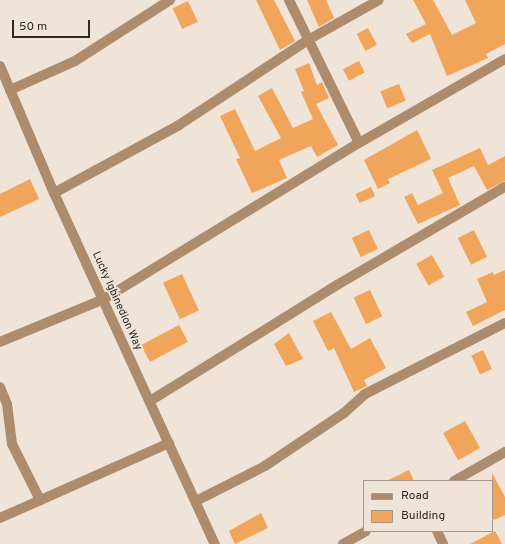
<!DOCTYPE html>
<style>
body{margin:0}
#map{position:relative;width:505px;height:544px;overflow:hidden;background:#f0e3d7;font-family:Overpass,sans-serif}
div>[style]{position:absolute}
.building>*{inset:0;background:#f1a55a;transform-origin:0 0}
.minor>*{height:10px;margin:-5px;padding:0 5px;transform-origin:5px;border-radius:5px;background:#ad8c6e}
span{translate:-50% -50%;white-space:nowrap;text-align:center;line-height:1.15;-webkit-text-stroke:4px #f0e3d7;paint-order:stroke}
.street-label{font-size:11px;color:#2f2a26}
.legend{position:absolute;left:363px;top:480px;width:130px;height:52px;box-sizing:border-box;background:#f0e3d7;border:1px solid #a39990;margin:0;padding:5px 7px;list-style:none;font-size:12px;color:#2f2a26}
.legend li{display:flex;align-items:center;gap:8px;height:20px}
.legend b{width:20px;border:1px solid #a39990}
.scale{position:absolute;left:12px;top:20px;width:78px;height:18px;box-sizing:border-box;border:2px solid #2f2a26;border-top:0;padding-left:5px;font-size:12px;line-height:14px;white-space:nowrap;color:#2f2a26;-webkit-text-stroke:3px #f0e3d7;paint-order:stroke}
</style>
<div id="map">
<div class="building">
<i style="clip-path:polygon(256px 0,274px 0,295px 41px,280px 50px)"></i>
<i style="clip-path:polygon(307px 0,326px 0,334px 18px,319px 27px)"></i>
<i style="clip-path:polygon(413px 0,433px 0,452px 35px,476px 23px,465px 0,505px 0,505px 44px,486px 54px,488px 58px,447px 76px,430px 34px,412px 43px,406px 34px,426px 24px)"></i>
<i style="left:188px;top:1px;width:23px;height:17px;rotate:65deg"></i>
<i style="left:368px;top:28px;width:19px;height:13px;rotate:62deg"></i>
<i style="left:359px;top:61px;width:13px;height:18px;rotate:63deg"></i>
<i style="clip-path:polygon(309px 63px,317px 85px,322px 82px,329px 98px,316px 104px,338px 145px,317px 157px,311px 146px,279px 160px,287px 178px,252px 193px,236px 159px,240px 158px,220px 116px,235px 109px,255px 151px,281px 138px,258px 96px,272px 88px,293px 128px,313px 119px,301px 92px,304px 91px,295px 69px)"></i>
<i style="left:399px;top:84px;width:18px;height:20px;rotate:68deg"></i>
<i style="clip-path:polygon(417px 130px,431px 159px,388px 179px,390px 183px,378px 189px,364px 160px)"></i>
<i style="clip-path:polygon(480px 148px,488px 165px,505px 156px,505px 181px,487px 190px,474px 166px,448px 178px,460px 205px,418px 224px,404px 197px,412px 193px,418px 205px,443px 193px,432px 170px)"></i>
<i style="clip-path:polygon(30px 179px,39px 199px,0 217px,0 194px)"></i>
<i style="left:371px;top:187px;width:10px;height:17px;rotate:66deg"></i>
<i style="left:369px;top:230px;width:21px;height:19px;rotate:65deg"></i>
<i style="left:474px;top:230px;width:30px;height:18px;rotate:64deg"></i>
<i style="left:432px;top:255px;width:25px;height:18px;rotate:61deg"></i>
<i style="clip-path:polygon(505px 270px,505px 310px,473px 326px,466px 312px,487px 302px,477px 279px,493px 272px,494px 275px)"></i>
<i style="left:182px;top:274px;width:40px;height:21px;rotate:65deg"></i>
<i style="left:370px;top:290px;width:29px;height:18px;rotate:65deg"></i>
<i style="clip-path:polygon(331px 312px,351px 349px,370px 338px,386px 368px,364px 380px,367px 386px,354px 392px,334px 348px,328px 351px,313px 321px)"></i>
<i style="left:179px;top:325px;width:19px;height:43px;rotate:62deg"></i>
<i style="clip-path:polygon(289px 333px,303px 359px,286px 366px,274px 344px)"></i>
<i style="left:483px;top:350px;width:21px;height:13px;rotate:65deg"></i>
<i style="left:465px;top:421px;width:31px;height:25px;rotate:61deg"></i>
<i style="clip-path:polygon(409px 470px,414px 481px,386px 481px)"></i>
<i style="clip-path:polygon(492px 473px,505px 497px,505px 515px,494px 520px,492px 516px)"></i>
<i style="clip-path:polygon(261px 513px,268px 528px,235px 544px,229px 531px)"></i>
<i style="clip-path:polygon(495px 531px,502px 544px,470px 544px)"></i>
</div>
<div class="minor">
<i style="left:289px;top:0;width:159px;rotate:63.9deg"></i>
<i style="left:0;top:66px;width:138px;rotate:67deg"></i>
<i style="left:54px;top:193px;width:386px;rotate:65.4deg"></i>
<i style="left:10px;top:90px;width:71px;rotate:-24deg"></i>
<i style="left:75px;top:61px;width:113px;rotate:-32.7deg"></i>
<i style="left:54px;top:193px;width:142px;rotate:-28.5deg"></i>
<i style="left:179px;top:125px;width:154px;rotate:-33.4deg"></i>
<i style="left:308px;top:40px;width:81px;rotate:-29.4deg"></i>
<i style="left:0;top:342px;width:113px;rotate:-22.5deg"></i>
<i style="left:104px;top:299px;width:299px;rotate:-31.5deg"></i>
<i style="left:359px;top:143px;width:168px;rotate:-29.9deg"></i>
<i style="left:0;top:387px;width:18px;rotate:68deg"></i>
<i style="left:7px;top:404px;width:40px;rotate:82.9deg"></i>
<i style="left:12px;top:444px;width:63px;rotate:63.4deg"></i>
<i style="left:150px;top:401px;width:220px;rotate:-31.8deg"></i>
<i style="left:337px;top:285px;width:194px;rotate:-30.3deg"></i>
<i style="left:454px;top:481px;width:59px;rotate:-29.6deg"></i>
<i style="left:196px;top:501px;width:77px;rotate:-26.9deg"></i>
<i style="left:265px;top:466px;width:95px;rotate:-33.9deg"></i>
<i style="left:344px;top:413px;width:28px;rotate:-42deg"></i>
<i style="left:365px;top:394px;width:157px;rotate:-26.9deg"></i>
<i style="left:0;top:518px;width:185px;rotate:-23.9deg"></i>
<i style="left:437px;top:531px;width:14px;rotate:65deg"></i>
<i style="left:343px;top:544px;width:26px;rotate:-29deg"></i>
</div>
<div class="street-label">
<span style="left:117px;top:301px;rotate:66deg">Lucky Igbinedion Way</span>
</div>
<ul class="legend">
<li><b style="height:5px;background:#ad8c6e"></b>Road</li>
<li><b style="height:11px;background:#f1a55a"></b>Building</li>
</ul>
<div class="scale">50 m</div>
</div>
